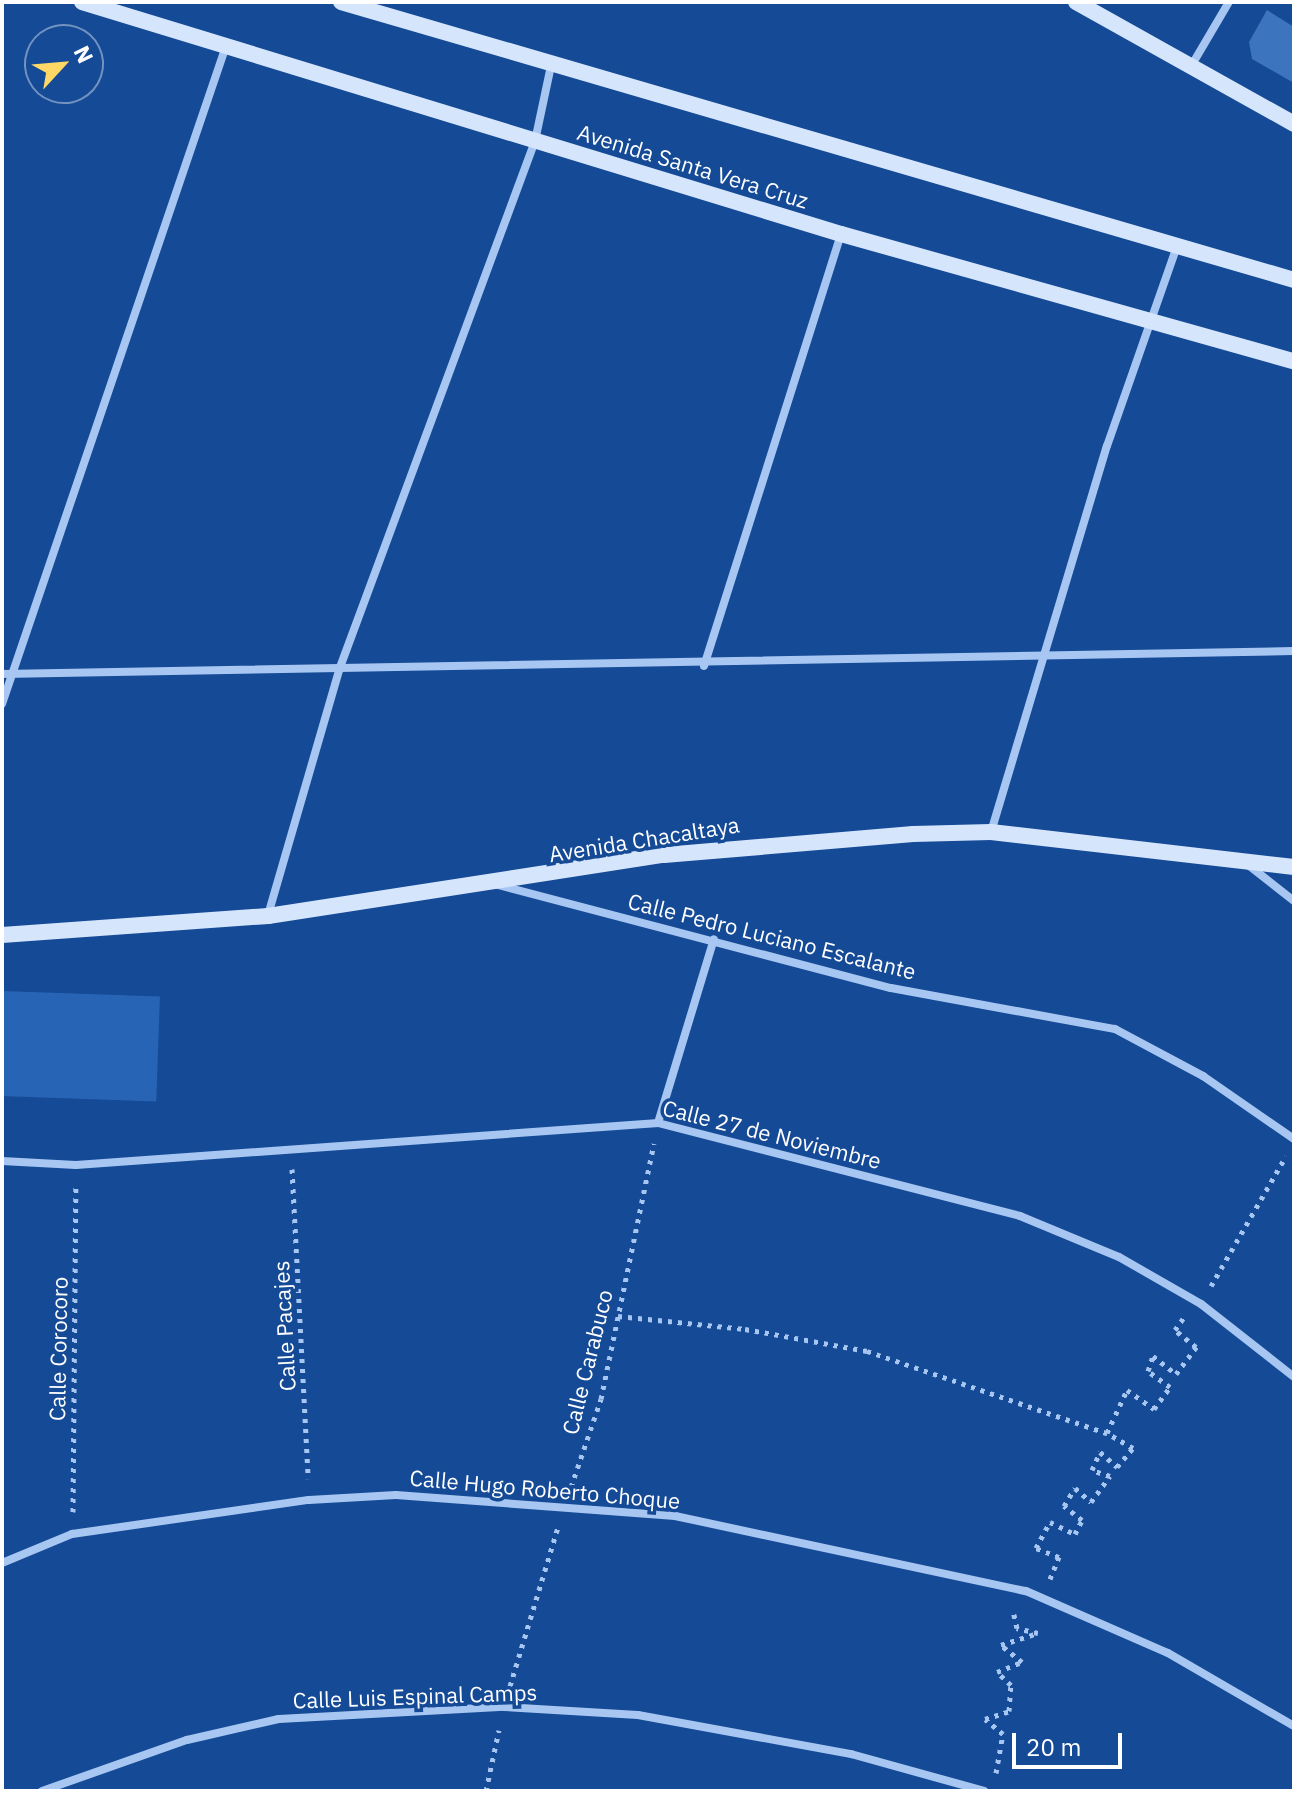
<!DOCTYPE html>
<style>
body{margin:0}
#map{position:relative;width:1296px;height:1793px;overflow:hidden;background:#154a96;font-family:"IBM Plex Sans",sans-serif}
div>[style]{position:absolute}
.green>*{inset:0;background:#2864b5;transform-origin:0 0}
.building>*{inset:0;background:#3d74be}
.path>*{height:5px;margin-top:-2.5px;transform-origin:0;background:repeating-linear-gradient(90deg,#a7c7f2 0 4px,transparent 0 10px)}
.street>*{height:8px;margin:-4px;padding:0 4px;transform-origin:4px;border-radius:4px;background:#a7c7f2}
.secondary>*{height:16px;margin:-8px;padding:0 8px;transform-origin:8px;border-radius:8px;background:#d5e5fc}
span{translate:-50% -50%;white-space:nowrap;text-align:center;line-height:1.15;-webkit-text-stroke:7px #154a96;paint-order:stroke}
.street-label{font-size:22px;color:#fff}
.frame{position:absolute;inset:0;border:4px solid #fff;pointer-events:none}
.north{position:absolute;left:24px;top:24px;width:80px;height:80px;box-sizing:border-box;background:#154a96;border:2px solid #7392c0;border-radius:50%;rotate:64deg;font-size:22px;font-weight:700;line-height:32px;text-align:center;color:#fff}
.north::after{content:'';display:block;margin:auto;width:28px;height:36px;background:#ffd767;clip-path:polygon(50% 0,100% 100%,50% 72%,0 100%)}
.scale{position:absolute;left:1012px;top:1733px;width:110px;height:36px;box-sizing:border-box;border:4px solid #fff;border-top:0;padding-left:10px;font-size:24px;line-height:28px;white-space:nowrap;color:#fff;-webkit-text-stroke:6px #154a96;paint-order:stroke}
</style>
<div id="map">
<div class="green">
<i style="left:2px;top:991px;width:158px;height:105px;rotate:2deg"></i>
</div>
<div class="building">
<i style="clip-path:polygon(1267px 10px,1294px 27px,1294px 83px,1252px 59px,1249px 42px)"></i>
</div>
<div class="path">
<i style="left:292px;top:1169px;width:310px;rotate:87deg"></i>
<i style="left:1211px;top:1286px;width:150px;rotate:-60deg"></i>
<i style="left:618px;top:1316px;width:128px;rotate:5.8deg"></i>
<i style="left:745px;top:1329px;width:124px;rotate:10.2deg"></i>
<i style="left:867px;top:1351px;width:254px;rotate:18.9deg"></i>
<i style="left:571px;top:1487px;width:93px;rotate:-71.2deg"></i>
<i style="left:601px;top:1399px;width:261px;rotate:-78.3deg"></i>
<i style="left:73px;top:1512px;width:326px;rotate:-89.5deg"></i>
<i style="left:1050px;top:1579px;width:24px;rotate:-68deg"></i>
<i style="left:1059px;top:1557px;width:25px;rotate:-159deg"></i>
<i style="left:1036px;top:1548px;width:30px;rotate:-62deg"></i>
<i style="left:1050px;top:1522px;width:28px;rotate:26deg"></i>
<i style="left:1075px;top:1534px;width:16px;rotate:-63deg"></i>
<i style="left:1082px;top:1520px;width:23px;rotate:-142deg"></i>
<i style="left:1064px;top:1506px;width:21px;rotate:-59deg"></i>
<i style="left:1075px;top:1488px;width:21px;rotate:41deg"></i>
<i style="left:1091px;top:1502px;width:32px;rotate:-54deg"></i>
<i style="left:1110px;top:1476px;width:19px;rotate:-162deg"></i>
<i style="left:1092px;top:1470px;width:20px;rotate:-66deg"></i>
<i style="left:1100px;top:1452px;width:23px;rotate:41deg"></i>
<i style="left:1117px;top:1467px;width:25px;rotate:-50deg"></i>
<i style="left:1133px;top:1448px;width:30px;rotate:-150deg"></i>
<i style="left:1107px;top:1433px;width:47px;rotate:-65.1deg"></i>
<i style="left:1127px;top:1390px;width:33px;rotate:35deg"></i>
<i style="left:1154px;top:1409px;width:27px;rotate:-54deg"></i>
<i style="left:1170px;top:1387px;width:27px;rotate:-144deg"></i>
<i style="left:1148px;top:1371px;width:16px;rotate:-72deg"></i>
<i style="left:1153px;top:1356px;width:29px;rotate:38deg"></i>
<i style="left:1176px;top:1374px;width:34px;rotate:-53deg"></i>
<i style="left:1196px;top:1347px;width:27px;rotate:-141deg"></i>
<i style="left:1175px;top:1330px;width:16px;rotate:-55deg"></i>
<i style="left:510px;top:1686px;width:166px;rotate:-73.2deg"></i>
<i style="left:996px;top:1773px;width:40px;rotate:-80deg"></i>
<i style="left:1003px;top:1734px;width:23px;rotate:-140deg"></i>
<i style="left:985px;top:1719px;width:25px;rotate:-18deg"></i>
<i style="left:1009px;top:1711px;width:26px;rotate:-86deg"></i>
<i style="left:1011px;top:1685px;width:19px;rotate:-137deg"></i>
<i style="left:997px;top:1672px;width:27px;rotate:-22deg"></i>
<i style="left:1022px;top:1662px;width:27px;rotate:-141deg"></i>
<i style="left:1001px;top:1645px;width:39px;rotate:-18deg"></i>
<i style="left:1038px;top:1633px;width:22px;rotate:-167deg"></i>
<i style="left:1017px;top:1628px;width:17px;rotate:-103deg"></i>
<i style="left:486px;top:1791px;width:62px;rotate:-78deg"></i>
</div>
<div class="street">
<i style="left:1193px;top:63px;width:71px;rotate:-59.5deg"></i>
<i style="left:704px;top:666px;width:452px;rotate:-72.4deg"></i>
<i style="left:2px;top:674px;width:1292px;rotate:-1.02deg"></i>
<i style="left:2px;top:704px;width:695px;rotate:-71.2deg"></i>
<i style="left:991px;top:832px;width:403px;rotate:-73.3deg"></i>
<i style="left:1107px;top:446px;width:212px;rotate:-70.7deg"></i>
<i style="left:1247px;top:864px;width:60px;rotate:38.2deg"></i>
<i style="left:498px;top:885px;width:406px;rotate:14.7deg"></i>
<i style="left:891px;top:988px;width:228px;rotate:10.4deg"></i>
<i style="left:1115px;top:1029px;width:100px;rotate:28.1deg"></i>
<i style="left:1203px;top:1076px;width:111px;rotate:34.7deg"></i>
<i style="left:268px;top:915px;width:255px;rotate:-73.8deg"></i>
<i style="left:339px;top:670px;width:564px;rotate:-69.67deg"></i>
<i style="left:535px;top:141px;width:77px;rotate:-78deg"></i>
<i style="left:658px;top:1123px;width:192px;rotate:-73.1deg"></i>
<i style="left:2px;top:1161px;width:74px;rotate:3.1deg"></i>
<i style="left:76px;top:1165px;width:584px;rotate:-4.13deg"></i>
<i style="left:658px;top:1123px;width:374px;rotate:14.4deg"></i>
<i style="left:1020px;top:1216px;width:107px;rotate:22.5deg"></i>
<i style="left:1119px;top:1257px;width:95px;rotate:29.8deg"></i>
<i style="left:1201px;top:1304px;width:118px;rotate:38.1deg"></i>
<i style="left:2px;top:1563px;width:76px;rotate:-22.5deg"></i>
<i style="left:72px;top:1534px;width:239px;rotate:-8.2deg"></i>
<i style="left:309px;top:1500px;width:87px;rotate:-3.3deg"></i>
<i style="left:396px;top:1495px;width:280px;rotate:4.3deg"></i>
<i style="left:675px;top:1516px;width:359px;rotate:12.1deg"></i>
<i style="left:1026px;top:1591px;width:155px;rotate:23.6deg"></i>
<i style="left:1168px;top:1653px;width:146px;rotate:30.1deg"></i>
<i style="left:42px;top:1791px;width:154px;rotate:-19.4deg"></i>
<i style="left:187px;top:1740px;width:94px;rotate:-12.9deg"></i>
<i style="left:279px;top:1719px;width:225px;rotate:-3.1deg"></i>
<i style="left:504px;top:1707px;width:134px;rotate:3.4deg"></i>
<i style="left:638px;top:1715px;width:217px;rotate:10.4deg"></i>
<i style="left:851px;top:1754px;width:138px;rotate:15.5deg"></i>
</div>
<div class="secondary">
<i style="left:82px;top:2px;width:794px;rotate:17deg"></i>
<i style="left:841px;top:234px;width:470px;rotate:15.7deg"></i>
<i style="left:341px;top:2px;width:993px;rotate:16.26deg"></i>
<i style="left:1076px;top:2px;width:250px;rotate:29.2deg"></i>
<i style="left:2px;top:935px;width:267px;rotate:-4.1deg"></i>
<i style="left:268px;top:916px;width:401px;rotate:-8.8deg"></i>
<i style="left:664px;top:855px;width:250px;rotate:-4.8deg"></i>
<i style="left:913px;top:834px;width:78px;rotate:-1.5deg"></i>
<i style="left:991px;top:832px;width:305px;rotate:6.6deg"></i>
</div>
<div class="street-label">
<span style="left:693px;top:166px;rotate:17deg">Avenida Santa Vera Cruz</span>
<span style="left:644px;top:839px;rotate:-9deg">Avenida Chacaltaya</span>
<span style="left:772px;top:936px;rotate:14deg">Calle Pedro Luciano Escalante</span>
<span style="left:772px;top:1134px;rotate:14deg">Calle 27 de Noviembre</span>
<span style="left:284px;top:1326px;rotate:-93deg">Calle Pacajes</span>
<span style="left:58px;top:1349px;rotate:-89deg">Calle Corocoro</span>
<span style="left:587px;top:1362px;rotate:-76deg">Calle Carabuco</span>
<span style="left:545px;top:1489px;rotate:5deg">Calle Hugo Roberto Choque</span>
<span style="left:415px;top:1696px;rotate:-2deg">Calle Luis Espinal Camps</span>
</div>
<div class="frame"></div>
<div class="north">N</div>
<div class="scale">20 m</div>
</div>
